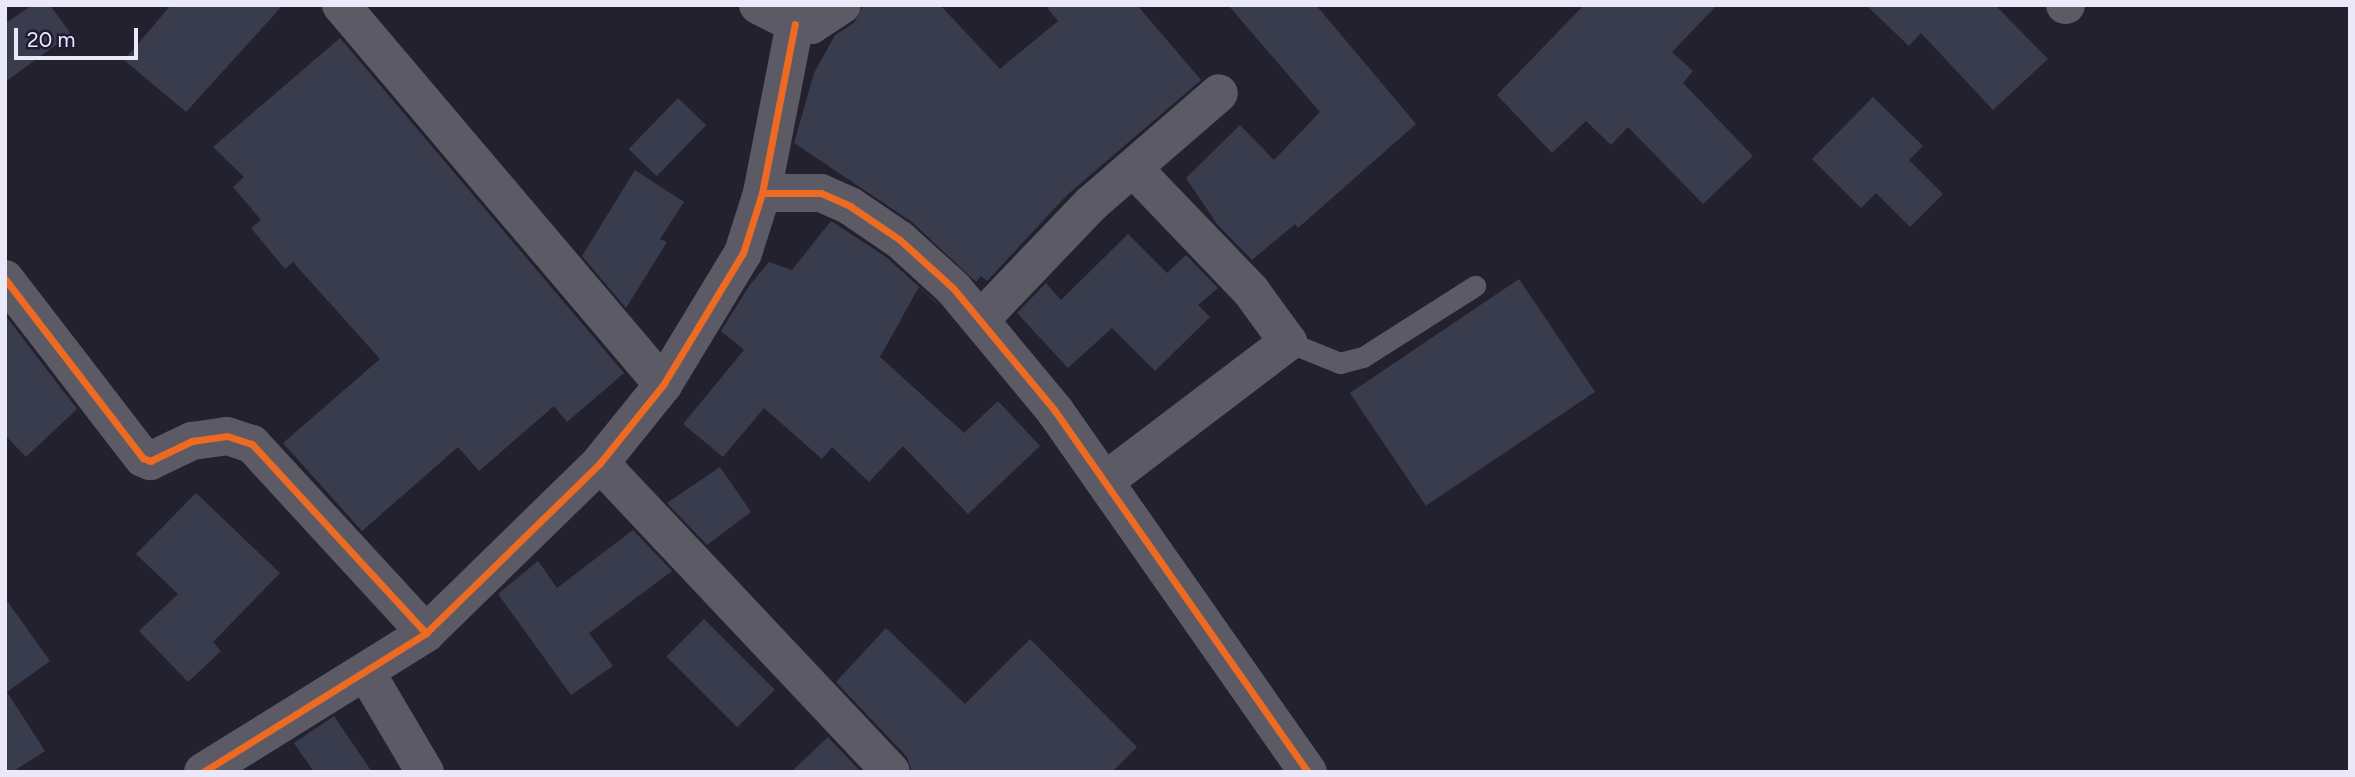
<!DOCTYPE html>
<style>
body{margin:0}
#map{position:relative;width:2355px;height:777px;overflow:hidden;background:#24212f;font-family:Figtree,sans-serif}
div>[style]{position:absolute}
.building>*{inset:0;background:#393c4c;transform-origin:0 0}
.lane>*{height:21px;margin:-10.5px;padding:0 10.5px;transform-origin:10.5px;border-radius:10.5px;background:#5c5a65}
.street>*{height:38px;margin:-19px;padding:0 19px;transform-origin:19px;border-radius:19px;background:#5c5a65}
.secondary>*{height:38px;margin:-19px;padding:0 19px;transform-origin:19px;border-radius:19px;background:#5c5a65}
.cycleway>*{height:7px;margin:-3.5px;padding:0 3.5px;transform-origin:3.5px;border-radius:3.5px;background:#ed6a23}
span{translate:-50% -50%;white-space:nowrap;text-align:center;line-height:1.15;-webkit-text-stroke:7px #201b35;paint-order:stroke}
.frame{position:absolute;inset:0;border:7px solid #ebe8fa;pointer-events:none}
.scale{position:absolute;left:14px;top:28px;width:124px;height:32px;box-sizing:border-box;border:4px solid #ebe8fa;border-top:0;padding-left:9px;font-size:21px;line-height:24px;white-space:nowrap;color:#ebe8fa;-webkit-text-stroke:5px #201b35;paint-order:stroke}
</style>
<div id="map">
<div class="building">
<i style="clip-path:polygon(32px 5px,50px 5px,71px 34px,5px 82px,5px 24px)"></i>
<i style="clip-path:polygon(171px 5px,283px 5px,186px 112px,124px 60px)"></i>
<i style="clip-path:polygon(864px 5px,940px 5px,1000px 69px,1058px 21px,1045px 5px,1137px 5px,1201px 80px,1067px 195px,987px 281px,981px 276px,976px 282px,912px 222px,794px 143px,814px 73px,835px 35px,854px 23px)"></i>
<i style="clip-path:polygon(1228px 5px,1316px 5px,1416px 124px,1298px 228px,1295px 224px,1252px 260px,1217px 224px,1186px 178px,1240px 125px,1274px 160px,1320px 112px)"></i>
<i style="clip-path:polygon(1584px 5px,1717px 5px,1672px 52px,1693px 71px,1683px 83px,1753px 156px,1703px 204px,1628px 127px,1611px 145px,1586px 121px,1552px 153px,1497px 95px)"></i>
<i style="clip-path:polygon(1866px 5px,1995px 5px,2048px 59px,1993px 110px,1921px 33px,1909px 46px)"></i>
<i style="clip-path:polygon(340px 38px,624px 373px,567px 422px,554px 406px,479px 471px,458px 447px,362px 531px,283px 443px,380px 359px,293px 262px,285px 269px,251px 228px,261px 220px,233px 187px,244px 177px,213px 147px)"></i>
<i style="clip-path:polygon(1873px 97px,1923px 146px,1909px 160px,1943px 194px,1910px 227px,1876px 193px,1861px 208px,1812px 159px)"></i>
<i style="left:678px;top:98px;width:39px;height:71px;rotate:44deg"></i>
<i style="clip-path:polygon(635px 170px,684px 202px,660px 239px,667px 242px,626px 308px,582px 256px)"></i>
<i style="clip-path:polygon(831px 221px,886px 257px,937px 303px,940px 307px,919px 287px,880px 357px,964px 433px,998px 401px,1040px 446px,968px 514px,903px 446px,869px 482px,832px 447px,822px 459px,764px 408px,723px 457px,683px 424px,744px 350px,721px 331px,749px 286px,769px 262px,792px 270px)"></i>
<i style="clip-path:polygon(1128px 234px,1167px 273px,1186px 255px,1218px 288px,1198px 305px,1210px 317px,1155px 371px,1112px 328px,1068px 368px,1017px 313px,1046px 283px,1061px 300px)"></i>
<i style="left:1519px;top:279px;width:136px;height:204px;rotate:56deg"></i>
<i style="clip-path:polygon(5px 315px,77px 409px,26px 457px,5px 435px)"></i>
<i style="clip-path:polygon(720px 467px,751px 512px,707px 545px,667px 503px)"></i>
<i style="clip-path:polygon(196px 493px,280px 573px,213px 642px,221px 651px,188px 682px,139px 631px,178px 594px,136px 554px)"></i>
<i style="clip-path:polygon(633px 530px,672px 571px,589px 633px,613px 666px,571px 695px,498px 594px,538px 561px,557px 588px)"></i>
<i style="clip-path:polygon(5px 598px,50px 661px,7px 692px,45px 751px,12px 772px,5px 772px)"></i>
<i style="left:704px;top:619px;width:100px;height:53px;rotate:45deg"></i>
<i style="clip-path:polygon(886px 628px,965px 704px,1030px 639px,1137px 747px,1112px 772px,912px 772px,907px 757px,836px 682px)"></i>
<i style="clip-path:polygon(334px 716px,372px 772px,314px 772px,294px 743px)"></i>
<i style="clip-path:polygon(828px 737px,861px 772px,791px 772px)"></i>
</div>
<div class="lane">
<i style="left:1288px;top:342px;width:56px;rotate:22deg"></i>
<i style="left:1340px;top:363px;width:24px;rotate:-15deg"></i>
<i style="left:1363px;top:357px;width:133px;rotate:-32.4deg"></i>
</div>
<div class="street">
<i style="left:341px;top:5px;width:498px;rotate:49.7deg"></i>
<i style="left:2065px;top:5px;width:1px"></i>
<i style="left:762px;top:193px;width:59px"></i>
<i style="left:821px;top:193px;width:32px;rotate:24deg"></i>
<i style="left:850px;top:206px;width:60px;rotate:34.2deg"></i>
<i style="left:900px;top:240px;width:72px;rotate:42.2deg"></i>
<i style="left:953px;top:288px;width:160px;rotate:50.3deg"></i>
<i style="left:1055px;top:411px;width:441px;rotate:55deg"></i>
<i style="left:5px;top:279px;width:226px;rotate:52.4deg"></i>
<i style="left:143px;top:458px;width:8px;rotate:23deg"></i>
<i style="left:150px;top:461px;width:47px;rotate:-25.5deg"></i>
<i style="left:192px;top:441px;width:35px;rotate:-8deg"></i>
<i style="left:227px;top:436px;width:26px;rotate:18deg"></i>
<i style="left:252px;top:444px;width:257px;rotate:47.4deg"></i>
<i style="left:981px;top:319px;width:159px;rotate:-46.3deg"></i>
<i style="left:1091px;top:204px;width:169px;rotate:-40.9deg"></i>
<i style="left:600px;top:463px;width:424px;rotate:46.7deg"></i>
<i style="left:1105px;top:481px;width:230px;rotate:-37.2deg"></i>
<i style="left:1288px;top:342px;width:63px;rotate:-126deg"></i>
<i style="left:1251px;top:291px;width:170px;rotate:-133.8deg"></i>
<i style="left:367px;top:674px;width:114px;rotate:59.4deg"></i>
<i style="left:203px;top:772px;width:263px;rotate:-31.9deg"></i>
<i style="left:426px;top:633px;width:243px;rotate:-44.3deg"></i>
<i style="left:600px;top:463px;width:100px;rotate:-51.1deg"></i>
<i style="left:663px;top:385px;width:154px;rotate:-58.8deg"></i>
<i style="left:743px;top:253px;width:63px;rotate:-72.4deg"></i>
<i style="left:762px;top:193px;width:172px;rotate:-79deg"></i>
</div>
<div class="secondary">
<i style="left:758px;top:5px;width:42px;rotate:27.2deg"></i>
<i style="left:795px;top:24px;width:16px;rotate:4deg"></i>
<i style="left:811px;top:25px;width:37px;rotate:-33deg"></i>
</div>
<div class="cycleway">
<i style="left:762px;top:193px;width:59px"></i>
<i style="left:821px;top:193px;width:32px;rotate:24deg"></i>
<i style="left:850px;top:206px;width:60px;rotate:34.2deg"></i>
<i style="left:900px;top:240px;width:72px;rotate:42.2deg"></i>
<i style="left:953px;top:288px;width:160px;rotate:50.3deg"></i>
<i style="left:1055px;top:411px;width:441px;rotate:55deg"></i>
<i style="left:5px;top:279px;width:226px;rotate:52.4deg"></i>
<i style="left:143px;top:458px;width:8px;rotate:23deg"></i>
<i style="left:150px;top:461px;width:47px;rotate:-25.5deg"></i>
<i style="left:192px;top:441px;width:35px;rotate:-8deg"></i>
<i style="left:227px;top:436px;width:26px;rotate:18deg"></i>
<i style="left:252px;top:444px;width:257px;rotate:47.4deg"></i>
<i style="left:203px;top:772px;width:263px;rotate:-31.9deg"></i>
<i style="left:426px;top:633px;width:243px;rotate:-44.3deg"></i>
<i style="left:600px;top:463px;width:100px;rotate:-51.1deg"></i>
<i style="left:663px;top:385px;width:154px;rotate:-58.8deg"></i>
<i style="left:743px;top:253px;width:63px;rotate:-72.4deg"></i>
<i style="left:762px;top:193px;width:172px;rotate:-79deg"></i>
</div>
<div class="frame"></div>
<div class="scale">20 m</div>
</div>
